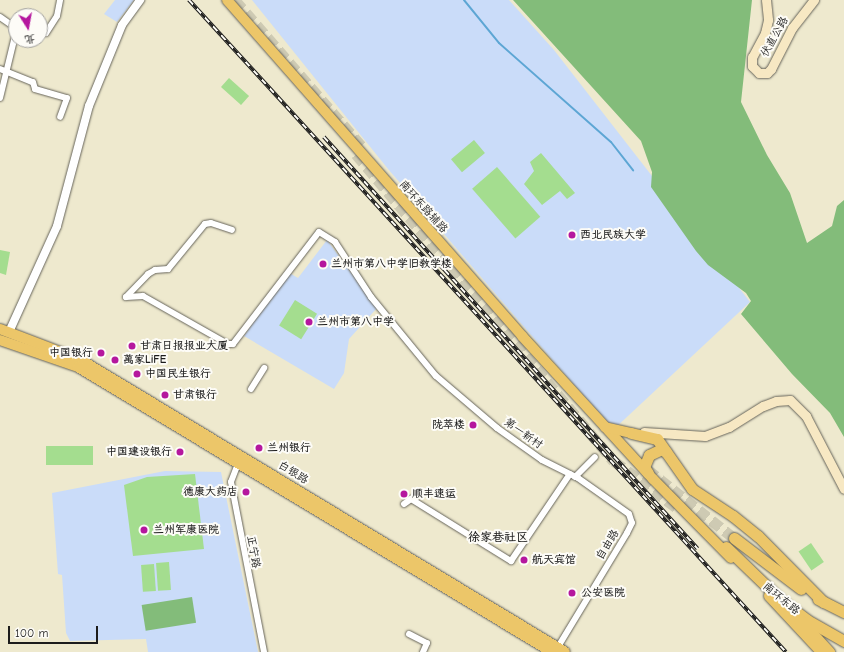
<!DOCTYPE html>
<meta charset="utf-8">
<style>
body{margin:0}
#map{position:relative;width:844px;height:652px;overflow:hidden;background:#eee9ce;font-family:"Comic Neue","LXGW WenKai TC",sans-serif}
div>[style]{position:absolute}
.built>*{inset:0;background:#cadcf9}
.green>*{inset:0;background:#a4dd8f;transform-origin:0 0}
.forest>*{inset:0;background:#83bc7a;transform-origin:0 0}
.stream>*{height:2px;margin:-1px;padding:0 1px;transform-origin:1px;border-radius:1px;background:#5da6d4}
.trunk-tunnel>*{height:11px;margin-top:-5.5px;transform-origin:0;background:repeating-linear-gradient(90deg,#cecab3 0 11px,transparent 0 16.5px)}
.roads{filter:drop-shadow(0 0 1px #66645a) drop-shadow(0 0 1px #66645a)}
.minor>*{height:6px;margin:-3px;padding:0 3px;transform-origin:3px;border-radius:3px;background:#fff}
.tertiary>*{height:8px;margin:-4px;padding:0 4px;transform-origin:4px;border-radius:4px;background:#fff}
.secondary>*{height:9px;margin:-4.5px;padding:0 4.5px;transform-origin:4.5px;border-radius:4.5px;background:#f7e8c3}
.primary>*{height:10px;margin:-5px;padding:0 5px;transform-origin:5px;border-radius:5px;background:#ecc669}
.trunk>*{height:11px;margin:-5.5px;padding:0 5.5px;transform-origin:5.5px;border-radius:5.5px;background:#ecc669}
.rail>*{height:3.5px;margin-top:-1.75px;transform-origin:0;background:repeating-linear-gradient(90deg,#fdfcf7 0 6px,#1c1c1c 0 12px);box-sizing:border-box;border-block:1px solid #1c1c1c}
.dots>*{width:11px;height:11px;translate:-50% -50%;box-sizing:border-box;border:2px solid #fdfcf7;border-radius:50%}
span{translate:-50% -50%;white-space:nowrap;text-align:center;line-height:1.15;-webkit-text-stroke:4px #fdfcf7;paint-order:stroke}
.street-label{font-size:11px;color:#1c1c1c}
.poi-label{font-size:11px;color:#1c1c1c;font-weight:700}
.left{translate:0 -50%;text-align:left}
.right{translate:-100% -50%;text-align:right}
.neighbourhood-label{font-size:12px;color:#1c1c1c;font-weight:700}
.north{position:absolute;left:8px;top:8px;width:40px;height:40px;box-sizing:border-box;background:#fdfcf7;border:1px solid #a3a29f;border-radius:50%;rotate:169deg;font-size:11px;font-weight:700;line-height:16px;text-align:center;color:#1c1c1c}
.north::after{content:'';display:block;margin:auto;width:14px;height:18px;background:#b5179e;clip-path:polygon(50% 0,100% 100%,50% 72%,0 100%)}
.scale{position:absolute;left:8px;top:626px;width:90px;height:18px;box-sizing:border-box;border:2px solid #1c1c1c;border-top:0;padding-left:5px;font-size:12px;line-height:14px;white-space:nowrap;color:#1c1c1c;-webkit-text-stroke:3px #fdfcf7;paint-order:stroke}
</style>
<div id="map">
<div class="built">
<i style="clip-path:polygon(115px 0,134px 0,117px 22px,104px 14px)"></i>
<i style="clip-path:polygon(252px 0,509px 0,554px 50px,750px 302px,613px 430px,388px 169px)"></i>
<i style="clip-path:polygon(327px 240px,377px 308px,349px 339px,344px 373px,334px 389px,244px 336px,288px 272px,298px 278px)"></i>
<i style="clip-path:polygon(165px 471px,221px 472px,258px 652px,148px 652px,146px 639px,70px 641px,66px 633px,62px 575px,58px 574px,52px 493px)"></i>
</div>
<div class="green">
<i style="left:229px;top:78px;width:27px;height:12px;rotate:42deg"></i>
<i style="left:474px;top:140px;width:17px;height:30px;rotate:50deg"></i>
<i style="clip-path:polygon(541px 153px,575px 193px,567px 199px,560px 191px,542px 205px,524px 184px,534px 171px,530px 162px)"></i>
<i style="left:497px;top:167px;width:66px;height:33px;rotate:49deg"></i>
<i style="clip-path:polygon(0 250px,10px 252px,6px 275px,0 273px)"></i>
<i style="left:295px;top:300px;width:26px;height:30px;rotate:32deg"></i>
<i style="left:93px;top:446px;width:19px;height:47px;rotate:90deg"></i>
<i style="clip-path:polygon(195px 474px,204px 549px,133px 556px,124px 485px,147px 477px)"></i>
<i style="left:811px;top:543px;width:23px;height:15px;rotate:56deg"></i>
<i style="left:169px;top:562px;width:28px;height:13px;rotate:86deg"></i>
<i style="left:154px;top:564px;width:27px;height:13px;rotate:86deg"></i>
</div>
<div class="forest">
<i style="clip-path:polygon(513px 0,752px 0,741px 102px,767px 155px,790px 193px,807px 243px,832px 226px,837px 206px,844px 200px,844px 437px,830px 413px,792px 374px,741px 314px,751px 301px,746px 293px,708px 265px,696px 251px,651px 187px,652px 172px,641px 141px)"></i>
<i style="left:192px;top:597px;width:26px;height:51px;rotate:81deg"></i>
</div>
<div class="stream">
<i style="left:464px;top:0;width:55px;rotate:50.9deg"></i>
<i style="left:499px;top:43px;width:149px;rotate:41.5deg"></i>
<i style="left:611px;top:142px;width:36px;rotate:52deg"></i>
</div>
<div class="trunk-tunnel">
<i style="left:235px;top:0;width:196px;rotate:49.1deg"></i>
<i style="left:356px;top:154px;width:401px;rotate:50deg"></i>
<i style="left:614px;top:461px;width:82px;rotate:36.6deg"></i>
<i style="left:647px;top:469px;width:111px;rotate:38.4deg"></i>
</div>
<div class="roads">
<div class="minor">
<i style="left:0;top:17px;width:19px;rotate:35deg"></i>
<i style="left:40px;top:31px;width:6px;rotate:18deg"></i>
<i style="left:46px;top:33px;width:20px;rotate:-57deg"></i>
<i style="left:57px;top:16px;width:16px;rotate:-79deg"></i>
<i style="left:0;top:69px;width:35px;rotate:22deg"></i>
<i style="left:33px;top:82px;width:7px;rotate:74deg"></i>
<i style="left:35px;top:89px;width:33px;rotate:16deg"></i>
<i style="left:67px;top:98px;width:20px;rotate:110deg"></i>
<i style="left:0;top:98px;width:68px;rotate:-76.4deg"></i>
<i style="left:126px;top:297px;width:17px;rotate:-3deg"></i>
<i style="left:143px;top:296px;width:98px;rotate:29.5deg"></i>
<i style="left:228px;top:344px;width:5px"></i>
<i style="left:233px;top:344px;width:141px;rotate:-52.5deg"></i>
<i style="left:319px;top:232px;width:19px;rotate:32deg"></i>
<i style="left:335px;top:242px;width:66px;rotate:56.8deg"></i>
<i style="left:371px;top:297px;width:102px;rotate:50.6deg"></i>
<i style="left:436px;top:376px;width:80px;rotate:40.4deg"></i>
<i style="left:497px;top:428px;width:55px;rotate:35.4deg"></i>
<i style="left:542px;top:460px;width:40px;rotate:26.6deg"></i>
<i style="left:578px;top:478px;width:62px;rotate:35.2deg"></i>
<i style="left:629px;top:514px;width:9px;rotate:72deg"></i>
<i style="left:632px;top:523px;width:11px;rotate:117deg"></i>
<i style="left:627px;top:533px;width:133px;rotate:121.2deg"></i>
<i style="left:126px;top:297px;width:32px;rotate:-46deg"></i>
<i style="left:148px;top:274px;width:8px;rotate:-30deg"></i>
<i style="left:155px;top:270px;width:13px;rotate:-4deg"></i>
<i style="left:168px;top:269px;width:58px;rotate:-50.6deg"></i>
<i style="left:205px;top:224px;width:6px;rotate:-9deg"></i>
<i style="left:211px;top:223px;width:22px;rotate:18deg"></i>
<i style="left:251px;top:389px;width:25px;rotate:-58deg"></i>
<i style="left:239px;top:461px;width:22px;rotate:111deg"></i>
<i style="left:231px;top:482px;width:173px;rotate:79deg"></i>
<i style="left:575px;top:477px;width:28px;rotate:-45deg"></i>
<i style="left:404px;top:504px;width:9px;rotate:-36deg"></i>
<i style="left:411px;top:499px;width:118px;rotate:31.8deg"></i>
<i style="left:511px;top:561px;width:105px;rotate:-55.9deg"></i>
<i style="left:409px;top:634px;width:20px;rotate:27deg"></i>
<i style="left:427px;top:643px;width:10px;rotate:114deg"></i>
</div>
<div class="tertiary">
<i style="left:9px;top:332px;width:116px;rotate:-65.6deg"></i>
<i style="left:57px;top:226px;width:124px;rotate:-75.1deg"></i>
<i style="left:89px;top:106px;width:87px;rotate:-67.8deg"></i>
<i style="left:122px;top:25px;width:31px;rotate:-54deg"></i>
</div>
<div class="secondary">
<i style="left:766px;top:0;width:20px;rotate:84deg"></i>
<i style="left:768px;top:20px;width:13px;rotate:103deg"></i>
<i style="left:765px;top:33px;width:27px;rotate:118deg"></i>
<i style="left:752px;top:57px;width:9px;rotate:90deg"></i>
<i style="left:752px;top:66px;width:10px;rotate:45deg"></i>
<i style="left:759px;top:73px;width:8px"></i>
<i style="left:767px;top:73px;width:6px;rotate:-45deg"></i>
<i style="left:771px;top:69px;width:46px;rotate:-62.9deg"></i>
<i style="left:792px;top:28px;width:36px;rotate:-52deg"></i>
<i style="left:644px;top:432px;width:61px;rotate:3.8deg"></i>
<i style="left:705px;top:436px;width:26px;rotate:-21deg"></i>
<i style="left:729px;top:427px;width:40px;rotate:-32deg"></i>
<i style="left:763px;top:406px;width:14px;rotate:-21deg"></i>
<i style="left:776px;top:401px;width:14px;rotate:-4deg"></i>
<i style="left:790px;top:400px;width:23px;rotate:45deg"></i>
<i style="left:806px;top:416px;width:82px;rotate:62.5deg"></i>
</div>
<div class="primary">
<i style="left:227px;top:0;width:447px;rotate:48.7deg"></i>
<i style="left:522px;top:336px;width:194px;rotate:47.5deg"></i>
<i style="left:653px;top:479px;width:111px;rotate:45.4deg"></i>
<i style="left:0;top:329px;width:87px;rotate:20.9deg"></i>
<i style="left:81px;top:360px;width:565px;rotate:31.1deg"></i>
<i style="left:0;top:340px;width:83px;rotate:19.1deg"></i>
<i style="left:78px;top:367px;width:553px;rotate:31.02deg"></i>
<i style="left:605px;top:427px;width:27px;rotate:13deg"></i>
<i style="left:769px;top:596px;width:76px;rotate:47.1deg"></i>
</div>
<div class="trunk">
<i style="left:631px;top:433px;width:27px;rotate:13deg"></i>
<i style="left:657px;top:439px;width:61px;rotate:55deg"></i>
<i style="left:692px;top:489px;width:49px;rotate:33.4deg"></i>
<i style="left:733px;top:516px;width:32px;rotate:39deg"></i>
<i style="left:758px;top:536px;width:93px;rotate:45.4deg"></i>
<i style="left:648px;top:473px;width:7px;rotate:-124deg"></i>
<i style="left:644px;top:467px;width:13px;rotate:-67deg"></i>
<i style="left:649px;top:455px;width:14px;rotate:-25deg"></i>
<i style="left:662px;top:449px;width:5px;rotate:37deg"></i>
<i style="left:734px;top:538px;width:84px;rotate:37.3deg"></i>
<i style="left:726px;top:547px;width:78px;rotate:44deg"></i>
<i style="left:782px;top:601px;width:31px;rotate:37deg"></i>
<i style="left:807px;top:620px;width:43px;rotate:29.6deg"></i>
<i style="left:818px;top:599px;width:29px;rotate:27deg"></i>
<i style="left:799px;top:619px;width:45px;rotate:47.7deg"></i>
</div>
</div>
<div class="rail">
<i style="left:189px;top:0;width:884px;rotate:47.52deg"></i>
<i style="left:324px;top:137px;width:556px;rotate:47.77deg"></i>
</div>
<div class="dots">
<i style="left:572px;top:235px;background:#b5179e"></i>
<i style="left:323px;top:264px;background:#b5179e"></i>
<i style="left:309px;top:322px;background:#b5179e"></i>
<i style="left:132px;top:346px;background:#b5179e"></i>
<i style="left:101px;top:353px;background:#b5179e"></i>
<i style="left:115px;top:360px;background:#b5179e"></i>
<i style="left:137px;top:374px;background:#b5179e"></i>
<i style="left:165px;top:395px;background:#b5179e"></i>
<i style="left:473px;top:425px;background:#b5179e"></i>
<i style="left:259px;top:448px;background:#b5179e"></i>
<i style="left:180px;top:452px;background:#b5179e"></i>
<i style="left:246px;top:492px;background:#b5179e"></i>
<i style="left:404px;top:494px;background:#b5179e"></i>
<i style="left:144px;top:530px;background:#b5179e"></i>
<i style="left:524px;top:560px;background:#b5179e"></i>
<i style="left:572px;top:593px;background:#b5179e"></i>
</div>
<div class="street-label">
<span style="left:775px;top:37px;rotate:-61deg">伏直公路</span>
<span style="left:423px;top:207px;rotate:48deg">南环东路辅路</span>
<span style="left:523px;top:434px;rotate:35deg">第一新村</span>
<span style="left:293px;top:473px;rotate:31deg">白银路</span>
<span style="left:608px;top:545px;rotate:-59deg">自由路</span>
<span style="left:253px;top:552px;rotate:80deg">正宁路</span>
<span style="left:781px;top:599px;rotate:39deg">南环东路</span>
</div>
<div class="poi-label">
<span class="left" style="left:580px;top:235px">西北民族大学</span>
<span class="left" style="left:331px;top:264px">兰州市第八中学旧教学楼</span>
<span class="left" style="left:317px;top:322px">兰州市第八中学</span>
<span class="left" style="left:140px;top:346px">甘肃日报报业大厦</span>
<span class="right" style="left:93px;top:353px">中国银行</span>
<span class="left" style="left:123px;top:360px">萬家LiFE</span>
<span class="left" style="left:145px;top:374px">中国民生银行</span>
<span class="left" style="left:173px;top:395px">甘肃银行</span>
<span class="right" style="left:465px;top:425px">陇萃楼</span>
<span class="left" style="left:267px;top:448px">兰州银行</span>
<span class="right" style="left:172px;top:452px">中国建设银行</span>
<span class="right" style="left:238px;top:492px">德康大药店</span>
<span class="left" style="left:412px;top:494px">顺丰速运</span>
<span class="left" style="left:153px;top:530px">兰州军康医院</span>
<span class="left" style="left:532px;top:560px">航天宾馆</span>
<span class="left" style="left:581px;top:593px">公安医院</span>
</div>
<div class="neighbourhood-label">
<span style="left:498px;top:538px">徐家巷社区</span>
</div>
<div class="north">北</div>
<div class="scale">100 m</div>
</div>
